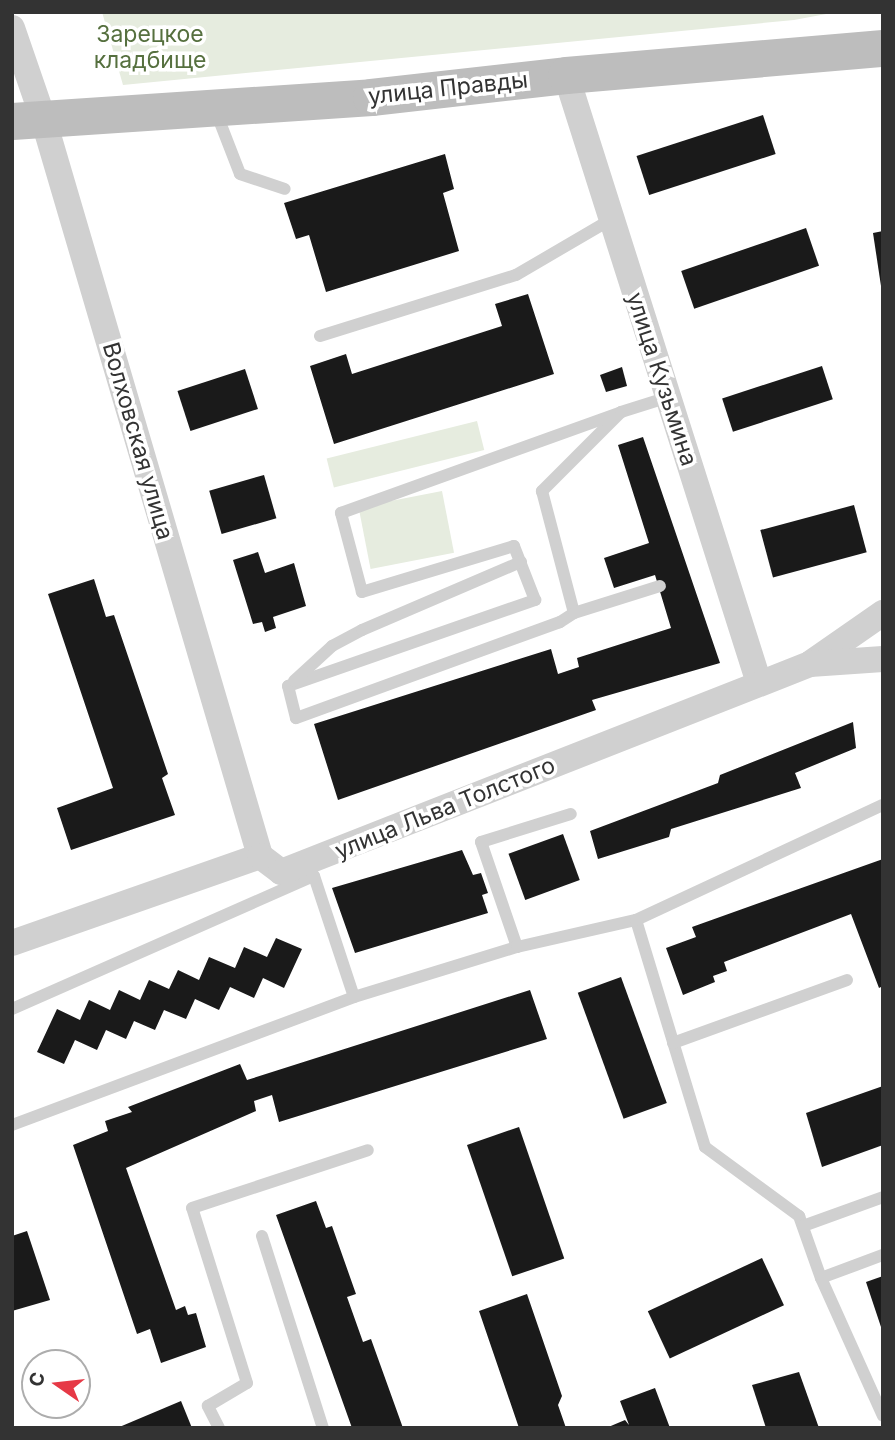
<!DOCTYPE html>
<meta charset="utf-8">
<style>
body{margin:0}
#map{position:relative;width:895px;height:1440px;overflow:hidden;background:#fff;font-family:Inter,sans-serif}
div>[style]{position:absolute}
.green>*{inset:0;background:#e6ecdf;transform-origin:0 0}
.building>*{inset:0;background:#1a1a1a;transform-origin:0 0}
.service>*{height:12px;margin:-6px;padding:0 6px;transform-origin:6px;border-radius:6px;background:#d0d0d0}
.minor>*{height:26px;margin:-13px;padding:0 13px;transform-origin:13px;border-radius:13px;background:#d0d0d0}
.secondary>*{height:37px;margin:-18.5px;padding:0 18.5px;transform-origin:18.5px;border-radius:18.5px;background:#bdbdbd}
span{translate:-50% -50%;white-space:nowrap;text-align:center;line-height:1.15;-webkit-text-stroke:7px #fff;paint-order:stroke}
.park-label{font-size:23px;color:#56703f}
.street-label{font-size:23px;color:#333}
.frame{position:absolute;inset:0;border:14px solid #333;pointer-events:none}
.north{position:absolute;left:21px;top:1349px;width:70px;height:70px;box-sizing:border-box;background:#fff;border:2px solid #adadad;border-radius:50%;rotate:284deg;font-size:19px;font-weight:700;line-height:28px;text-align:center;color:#333}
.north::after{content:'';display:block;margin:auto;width:24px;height:32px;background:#e63946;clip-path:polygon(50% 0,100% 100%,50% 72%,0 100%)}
</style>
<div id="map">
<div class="green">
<i style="clip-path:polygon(102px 12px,837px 12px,794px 20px,123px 85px)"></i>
<i style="left:477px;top:421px;width:30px;height:155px;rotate:76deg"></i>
<i style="left:442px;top:491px;width:63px;height:85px;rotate:79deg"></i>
</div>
<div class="building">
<i style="left:763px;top:115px;width:41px;height:133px;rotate:72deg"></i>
<i style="clip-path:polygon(445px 154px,454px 189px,443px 193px,459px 251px,326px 292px,309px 235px,296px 239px,284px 203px)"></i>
<i style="left:806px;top:228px;width:40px;height:132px;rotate:71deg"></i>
<i style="clip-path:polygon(883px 231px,883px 286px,881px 286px,873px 233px)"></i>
<i style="clip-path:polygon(528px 294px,554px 374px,334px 444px,310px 366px,346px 354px,352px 374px,502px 326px,495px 304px)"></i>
<i style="left:822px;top:366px;width:35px;height:105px;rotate:72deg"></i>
<i style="clip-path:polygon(622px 367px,627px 386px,606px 392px,600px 375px)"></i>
<i style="left:245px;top:369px;width:42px;height:71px;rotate:72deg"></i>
<i style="clip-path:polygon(643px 437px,720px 663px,592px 700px,596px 710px,338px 800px,314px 724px,551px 649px,558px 674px,579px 667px,577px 658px,671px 628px,655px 575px,614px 588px,604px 558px,649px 543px,618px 445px)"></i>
<i style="left:264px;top:475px;width:45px;height:57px;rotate:74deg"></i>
<i style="left:854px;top:505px;width:49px;height:97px;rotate:75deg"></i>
<i style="clip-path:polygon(258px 552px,265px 573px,294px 563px,306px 606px,273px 617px,276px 628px,265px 632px,262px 622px,253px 624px,233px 560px)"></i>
<i style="clip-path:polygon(94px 579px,106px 617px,114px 615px,168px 774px,162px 778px,175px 815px,71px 850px,57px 808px,113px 788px,48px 594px)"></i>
<i style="clip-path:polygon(853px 722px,856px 748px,795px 773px,801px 788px,671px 829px,669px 837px,598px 859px,590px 831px,718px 783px,720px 775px)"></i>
<i style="left:563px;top:834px;width:49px;height:58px;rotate:70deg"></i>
<i style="clip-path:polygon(462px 850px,473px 875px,481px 873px,488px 893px,482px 895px,488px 913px,355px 953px,332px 888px)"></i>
<i style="clip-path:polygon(883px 859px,883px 986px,879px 988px,851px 914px,724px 962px,727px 971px,713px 976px,715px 982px,683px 995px,666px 948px,696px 937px,692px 927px)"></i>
<i style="clip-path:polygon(276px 938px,302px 949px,284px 988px,263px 978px,254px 998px,230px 987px,219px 1010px,195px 999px,186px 1019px,164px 1010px,155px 1030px,134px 1021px,126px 1039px,106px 1030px,97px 1050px,75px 1040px,64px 1064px,37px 1052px,57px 1009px,80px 1020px,89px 1000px,110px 1010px,119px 990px,140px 1000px,149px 980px,169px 989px,178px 970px,199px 980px,209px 957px,235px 968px,244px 947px,267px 957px)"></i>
<i style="left:621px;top:977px;width:134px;height:46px;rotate:70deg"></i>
<i style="clip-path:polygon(530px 990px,547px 1039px,279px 1122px,272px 1095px,254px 1101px,256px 1111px,126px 1168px,176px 1310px,185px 1306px,188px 1315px,196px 1313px,206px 1347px,161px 1363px,150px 1329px,137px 1334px,73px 1145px,108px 1131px,105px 1121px,132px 1112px,128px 1107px,240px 1064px,247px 1080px)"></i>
<i style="clip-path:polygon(883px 1086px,883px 1145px,822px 1167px,806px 1113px)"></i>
<i style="left:519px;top:1127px;width:139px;height:55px;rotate:71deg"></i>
<i style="clip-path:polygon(316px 1201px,326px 1228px,332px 1226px,356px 1294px,347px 1297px,363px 1342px,371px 1339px,403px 1428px,352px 1428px,276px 1215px)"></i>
<i style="clip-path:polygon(27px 1231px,50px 1300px,12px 1311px,12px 1236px)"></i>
<i style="left:762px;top:1258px;width:52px;height:126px;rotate:65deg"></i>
<i style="clip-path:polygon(883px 1276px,883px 1330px,882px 1330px,866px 1282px)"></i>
<i style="clip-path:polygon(527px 1294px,562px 1396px,558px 1405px,566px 1428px,519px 1428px,479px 1311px)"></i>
<i style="clip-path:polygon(799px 1372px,819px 1428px,766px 1428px,752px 1385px)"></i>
<i style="clip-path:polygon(655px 1388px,670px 1428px,606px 1428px,625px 1420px,629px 1425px,620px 1401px)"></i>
<i style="clip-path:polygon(181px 1401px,192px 1428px,117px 1428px)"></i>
</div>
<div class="service">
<i style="left:216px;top:112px;width:66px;rotate:68.8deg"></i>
<i style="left:240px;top:174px;width:47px;rotate:18.4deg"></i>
<i style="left:320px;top:336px;width:205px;rotate:-17.3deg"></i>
<i style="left:516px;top:275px;width:109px;rotate:-30.3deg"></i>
<i style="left:621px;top:412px;width:112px;rotate:135deg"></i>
<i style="left:542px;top:491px;width:126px;rotate:75.3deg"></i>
<i style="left:574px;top:613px;width:17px;rotate:147deg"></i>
<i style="left:560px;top:622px;width:281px;rotate:160deg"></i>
<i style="left:296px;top:718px;width:33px;rotate:-104deg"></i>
<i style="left:288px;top:686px;width:262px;rotate:-19.2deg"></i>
<i style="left:535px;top:600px;width:58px;rotate:-111.3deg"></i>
<i style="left:514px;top:546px;width:159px;rotate:163.2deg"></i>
<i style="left:362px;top:592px;width:82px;rotate:-104.9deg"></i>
<i style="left:341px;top:513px;width:298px;rotate:-19.8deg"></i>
<i style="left:621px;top:412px;width:50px;rotate:-17.4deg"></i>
<i style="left:574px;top:613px;width:90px;rotate:-17.4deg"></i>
<i style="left:294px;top:681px;width:52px;rotate:-42.6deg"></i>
<i style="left:332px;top:646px;width:34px;rotate:-28deg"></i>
<i style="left:362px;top:630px;width:173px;rotate:-23.2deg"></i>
<i style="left:636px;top:920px;width:237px;rotate:73.1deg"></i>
<i style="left:705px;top:1147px;width:117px;rotate:36.3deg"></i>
<i style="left:799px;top:1216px;width:66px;rotate:70.5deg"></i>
<i style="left:821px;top:1278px;width:151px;rotate:65.8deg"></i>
<i style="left:517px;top:947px;width:111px;rotate:-108.9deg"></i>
<i style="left:481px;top:842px;width:94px;rotate:-17.3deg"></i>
<i style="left:12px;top:1009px;width:330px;rotate:-23.8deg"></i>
<i style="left:314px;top:876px;width:127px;rotate:71.7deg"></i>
<i style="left:673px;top:1043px;width:185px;rotate:-19.9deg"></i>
<i style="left:12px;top:1125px;width:365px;rotate:-20.5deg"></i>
<i style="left:354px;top:997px;width:170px;rotate:-17.1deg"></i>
<i style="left:517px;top:947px;width:122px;rotate:-12.8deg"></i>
<i style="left:636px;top:920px;width:272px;rotate:-25deg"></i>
<i style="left:803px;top:1226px;width:85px;rotate:-19.9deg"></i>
<i style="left:262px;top:1236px;width:201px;rotate:72.4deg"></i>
<i style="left:821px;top:1278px;width:66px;rotate:-20.4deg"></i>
<i style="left:219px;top:1428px;width:25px;rotate:-117deg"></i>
<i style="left:208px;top:1406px;width:45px;rotate:-30.5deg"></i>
<i style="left:247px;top:1383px;width:183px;rotate:-107.4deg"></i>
<i style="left:192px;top:1208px;width:185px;rotate:-18.2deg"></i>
</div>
<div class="minor">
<i style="left:12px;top:28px;width:95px;rotate:71deg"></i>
<i style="left:43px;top:118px;width:769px;rotate:73.61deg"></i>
<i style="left:566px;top:75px;width:638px;rotate:72.39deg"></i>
<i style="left:811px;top:663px;width:88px;rotate:-34.8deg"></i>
<i style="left:12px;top:943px;width:263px;rotate:-19.3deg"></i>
<i style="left:260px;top:856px;width:26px;rotate:37deg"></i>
<i style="left:281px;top:872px;width:568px;rotate:-21.46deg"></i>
<i style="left:810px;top:664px;width:73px;rotate:-3.9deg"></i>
</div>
<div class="secondary">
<i style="left:12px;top:121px;width:360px;rotate:-3.8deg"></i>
<i style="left:371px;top:97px;width:196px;rotate:-6.4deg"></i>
<i style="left:566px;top:75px;width:318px;rotate:-4.9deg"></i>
</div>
<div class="park-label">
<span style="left:150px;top:47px">Зарецкое<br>кладбище</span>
</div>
<div class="street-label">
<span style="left:448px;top:88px;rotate:-6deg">улица Правды</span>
<span style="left:662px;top:379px;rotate:72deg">улица Кузьмина</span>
<span style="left:138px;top:441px;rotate:74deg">Волховская улица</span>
<span style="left:445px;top:808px;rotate:-22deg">улица Льва Толстого</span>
</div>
<div class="frame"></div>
<div class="north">С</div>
</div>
